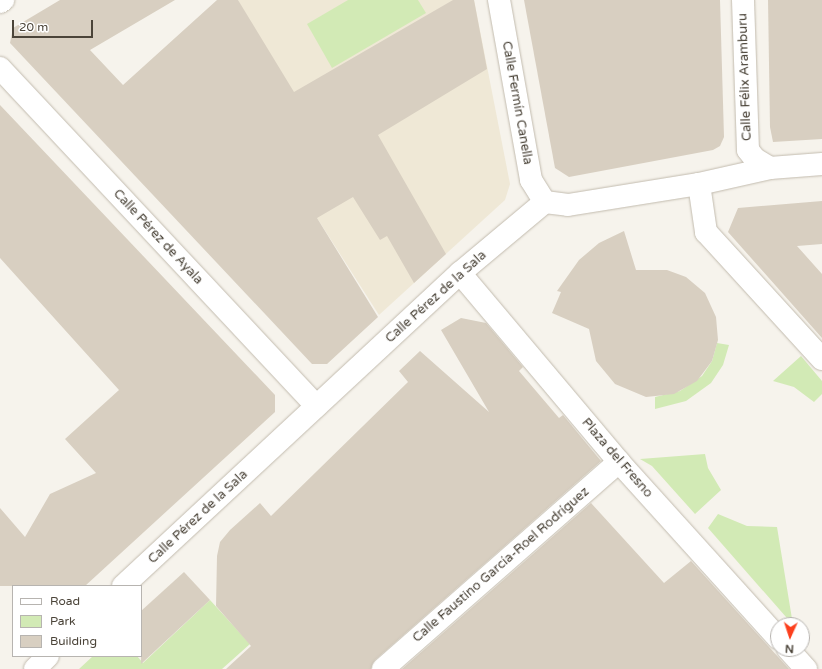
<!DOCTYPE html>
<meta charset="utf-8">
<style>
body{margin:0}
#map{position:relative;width:822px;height:669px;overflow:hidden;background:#f6f3ec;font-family:"Varela Round",sans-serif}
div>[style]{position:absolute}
.education>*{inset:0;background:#efe8d6}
.green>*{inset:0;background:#d2eab5}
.building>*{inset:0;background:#d8cfc1}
.roads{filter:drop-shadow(0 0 1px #c2bbae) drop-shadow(0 0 1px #c2bbae)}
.street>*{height:22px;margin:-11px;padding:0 11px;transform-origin:11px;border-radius:11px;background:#fff}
span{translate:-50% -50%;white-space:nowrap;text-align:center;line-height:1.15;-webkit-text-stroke:4px #fff;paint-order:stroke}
.street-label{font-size:13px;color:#4b4439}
.legend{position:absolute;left:12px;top:585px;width:130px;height:72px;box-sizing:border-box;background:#fff;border:1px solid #b7b4b0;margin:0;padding:5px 7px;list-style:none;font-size:12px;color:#4b4439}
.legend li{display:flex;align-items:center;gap:8px;height:20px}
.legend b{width:20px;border:1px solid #b7b4b0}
.north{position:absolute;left:770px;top:617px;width:40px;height:40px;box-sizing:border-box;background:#fff;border:1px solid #b7b4b0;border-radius:50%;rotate:183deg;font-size:11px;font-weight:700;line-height:16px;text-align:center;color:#4b4439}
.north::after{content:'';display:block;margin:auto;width:14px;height:18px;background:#fc3f1d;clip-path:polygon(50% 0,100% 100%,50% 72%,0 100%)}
.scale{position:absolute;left:12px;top:20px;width:81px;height:18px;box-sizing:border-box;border:2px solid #4b4439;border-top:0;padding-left:5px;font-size:12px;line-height:14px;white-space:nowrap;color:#4b4439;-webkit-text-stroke:3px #fff;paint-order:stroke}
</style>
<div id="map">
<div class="education">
<i style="clip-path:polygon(238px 0,474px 0,510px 184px,505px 200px,379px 315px,317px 218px)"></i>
</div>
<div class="green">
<i style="clip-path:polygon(348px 0,418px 0,426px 13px,332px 68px,307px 24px)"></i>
<i style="clip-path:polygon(717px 343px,729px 345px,723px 365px,711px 383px,686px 401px,655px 409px,655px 397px,680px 391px,702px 376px,712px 361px)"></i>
<i style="clip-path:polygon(801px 356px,822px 381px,822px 394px,814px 402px,794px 387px,773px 381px)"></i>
<i style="clip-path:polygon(705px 454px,708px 468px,721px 490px,695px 514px,652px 466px,640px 459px)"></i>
<i style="clip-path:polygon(718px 514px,747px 526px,777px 527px,793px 625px,708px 528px)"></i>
<i style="clip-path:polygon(210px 600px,250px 644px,222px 669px,79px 669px,93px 656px,137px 656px,143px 663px)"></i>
</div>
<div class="building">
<i style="clip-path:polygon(60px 0,175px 0,90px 50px,123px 85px,217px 0,238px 0,294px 92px,453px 0,474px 0,487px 69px,378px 135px,446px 254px,414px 283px,387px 236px,380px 240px,353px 197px,317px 218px,378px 317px,327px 364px,312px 364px,10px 43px,13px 28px)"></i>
<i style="clip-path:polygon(524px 0,720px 0,724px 137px,720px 146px,713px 150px,569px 177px,555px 168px)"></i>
<i style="clip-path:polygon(768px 0,822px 0,822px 139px,773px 142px,770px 127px)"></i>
<i style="clip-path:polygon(0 105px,275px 395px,275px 412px,85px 586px,0 586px,0 508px,25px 537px,50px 494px,96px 473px,65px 439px,119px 390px,0 258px)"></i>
<i style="clip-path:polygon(822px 201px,822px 244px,797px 246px,822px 274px,822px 338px,728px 232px,738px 208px)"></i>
<i style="clip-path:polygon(624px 231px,636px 270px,667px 270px,686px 277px,705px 293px,716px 317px,718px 340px,712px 361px,697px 381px,674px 394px,646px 397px,615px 384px,596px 361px,589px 329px,552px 313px,561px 292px,557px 291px,579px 260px,599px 243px)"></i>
<i style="clip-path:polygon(461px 318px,486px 323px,523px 367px,519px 371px,559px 418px,563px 415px,601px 461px,375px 660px,371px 669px,226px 669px,251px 646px,216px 606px,217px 556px,220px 542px,230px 530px,260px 503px,271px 516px,408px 382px,399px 371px,420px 351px,489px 412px,441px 330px)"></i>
<i style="clip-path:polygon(591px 503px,664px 583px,691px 561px,789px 669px,402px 669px)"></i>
<i style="clip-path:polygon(184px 572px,210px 600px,141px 664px,141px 611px)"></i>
</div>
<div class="roads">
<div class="street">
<i style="left:499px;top:0;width:183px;rotate:79.9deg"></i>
<i style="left:531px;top:180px;width:26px;rotate:58deg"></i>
<i style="left:743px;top:0;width:150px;rotate:88.1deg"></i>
<i style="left:748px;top:150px;width:11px;rotate:52deg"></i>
<i style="left:755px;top:159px;width:17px;rotate:31deg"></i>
<i style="left:0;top:2px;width:4px;rotate:-34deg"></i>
<i style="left:0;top:68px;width:463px;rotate:46.9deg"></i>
<i style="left:699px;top:184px;width:49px;rotate:81.7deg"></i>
<i style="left:706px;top:232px;width:172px;rotate:47.6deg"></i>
<i style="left:460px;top:273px;width:247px;rotate:49.9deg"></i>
<i style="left:619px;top:462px;width:237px;rotate:47.9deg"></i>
<i style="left:123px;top:586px;width:460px;rotate:-42.9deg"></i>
<i style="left:460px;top:273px;width:111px;rotate:-39.9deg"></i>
<i style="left:545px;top:202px;width:23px;rotate:7deg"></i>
<i style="left:568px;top:205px;width:133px;rotate:-9.1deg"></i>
<i style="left:699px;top:184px;width:73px;rotate:-12.7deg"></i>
<i style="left:770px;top:168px;width:52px;rotate:-4.4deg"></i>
<i style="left:788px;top:649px;width:27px;rotate:48deg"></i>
<i style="left:35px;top:669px;width:18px;rotate:-45deg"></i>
<i style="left:383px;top:669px;width:314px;rotate:-41.3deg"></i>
</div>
</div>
<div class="street-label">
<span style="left:745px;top:77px;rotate:-92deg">Calle Félix Aramburu</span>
<span style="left:517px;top:103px;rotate:80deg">Calle Fermín Canella</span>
<span style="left:158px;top:237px;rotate:47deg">Calle Pérez de Ayala</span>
<span style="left:436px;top:297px;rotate:-42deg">Calle Pérez de la Sala</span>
<span style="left:617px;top:458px;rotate:49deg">Plaza del Fresno</span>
<span style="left:198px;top:517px;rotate:-43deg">Calle Pérez de la Sala</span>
<span style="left:501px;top:565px;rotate:-41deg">Calle Faustino García-Roel Rodríguez</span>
</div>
<ul class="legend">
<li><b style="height:5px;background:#fff"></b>Road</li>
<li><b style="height:11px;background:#d2eab5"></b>Park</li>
<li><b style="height:11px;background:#d8cfc1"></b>Building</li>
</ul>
<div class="north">N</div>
<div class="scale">20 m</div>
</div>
